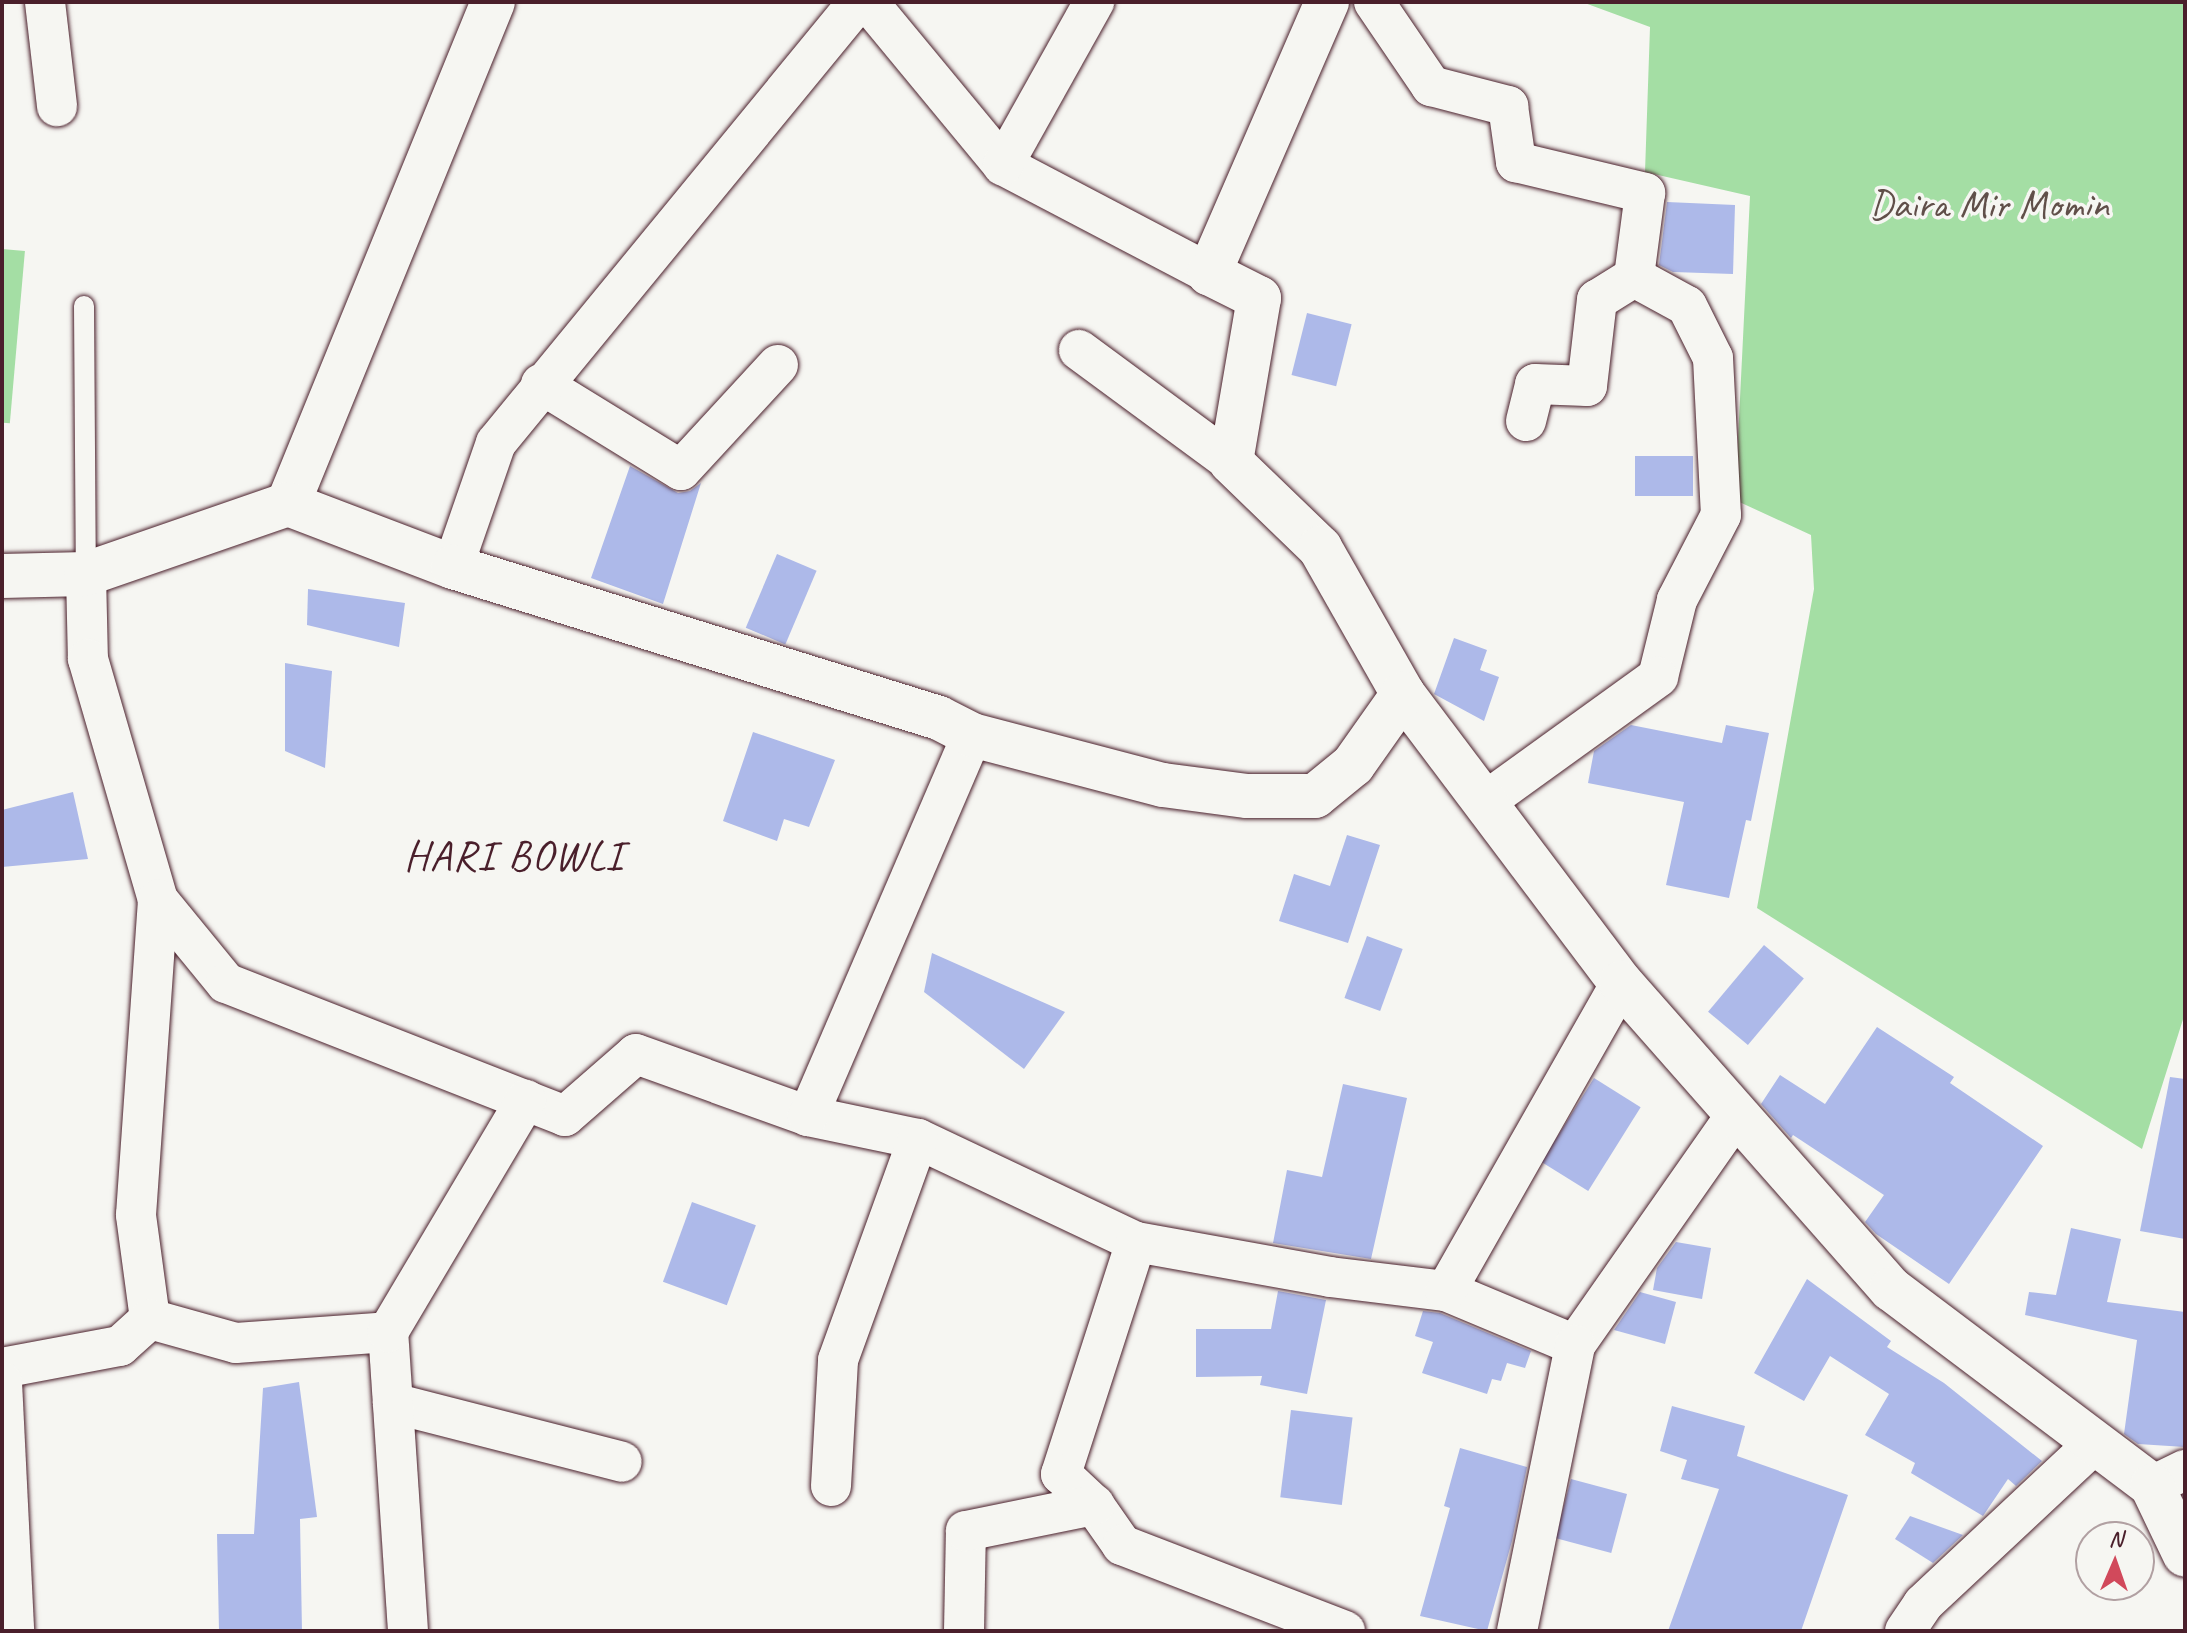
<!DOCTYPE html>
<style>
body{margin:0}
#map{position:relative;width:2187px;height:1633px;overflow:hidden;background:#f6f6f2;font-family:Caveat,sans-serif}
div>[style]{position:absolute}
.green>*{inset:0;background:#a4dea4;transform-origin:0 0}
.building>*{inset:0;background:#adb9e9;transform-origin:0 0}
.roads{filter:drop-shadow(0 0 2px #4a1f2b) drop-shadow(0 0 2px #4a1f2b)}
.service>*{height:20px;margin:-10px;padding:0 10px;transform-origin:10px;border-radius:10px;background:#f6f6f2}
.minor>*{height:40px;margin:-20px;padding:0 20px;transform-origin:20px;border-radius:20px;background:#f6f6f2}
.tertiary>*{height:44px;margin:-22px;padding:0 22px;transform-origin:22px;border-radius:22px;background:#f6f6f2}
span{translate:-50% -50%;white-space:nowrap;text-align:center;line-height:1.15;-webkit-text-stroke:7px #f6f6f2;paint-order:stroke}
.park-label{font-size:40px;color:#604f49}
.neighbourhood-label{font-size:42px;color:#4a1f2b;letter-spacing:2px}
.frame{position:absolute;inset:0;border:4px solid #4a1f2b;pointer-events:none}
.north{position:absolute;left:2075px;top:1521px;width:80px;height:80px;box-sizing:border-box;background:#f6f6f2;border:2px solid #b1a0a2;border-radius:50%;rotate:2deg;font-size:22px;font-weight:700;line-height:32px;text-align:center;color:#4a1f2b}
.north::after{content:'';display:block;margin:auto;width:28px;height:36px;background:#d1495b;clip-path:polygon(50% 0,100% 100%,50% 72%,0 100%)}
</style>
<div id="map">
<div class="green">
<i style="clip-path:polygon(1582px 2px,2185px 2px,2185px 1013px,2142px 1149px,1757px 908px,1814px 589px,1811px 535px,1735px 500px,1750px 196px,1645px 172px,1650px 27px)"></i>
<i style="left:2px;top:249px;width:23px;height:173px;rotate:5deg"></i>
</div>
<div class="building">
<i style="clip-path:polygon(1667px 202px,1735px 205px,1733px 274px,1673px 272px,1659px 265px)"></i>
<i style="left:1307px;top:313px;width:46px;height:64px;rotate:14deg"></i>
<i style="left:1635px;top:456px;width:58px;height:40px"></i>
<i style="clip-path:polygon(630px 466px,678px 493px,690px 491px,701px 483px,663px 604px,591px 578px)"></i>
<i style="left:777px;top:554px;width:43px;height:80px;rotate:23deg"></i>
<i style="clip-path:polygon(308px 589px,405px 603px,399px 647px,307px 625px)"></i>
<i style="clip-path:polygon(1454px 638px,1487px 650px,1480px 670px,1499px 677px,1484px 721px,1434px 694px)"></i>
<i style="clip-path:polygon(285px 663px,332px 671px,325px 768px,285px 751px)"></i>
<i style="clip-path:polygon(1631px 725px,1722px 743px,1726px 725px,1769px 733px,1751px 821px,1746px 820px,1729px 898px,1666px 885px,1684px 802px,1588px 783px,1594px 751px)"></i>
<i style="clip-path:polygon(753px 732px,835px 760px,809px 827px,784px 819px,777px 841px,723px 821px)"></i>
<i style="clip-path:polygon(73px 792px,88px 859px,2px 867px,2px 810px)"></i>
<i style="clip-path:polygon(1347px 835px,1380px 845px,1348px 943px,1279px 921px,1294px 874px,1330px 886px)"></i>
<i style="left:1367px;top:936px;width:38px;height:66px;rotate:20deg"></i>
<i style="left:1764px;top:945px;width:52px;height:87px;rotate:40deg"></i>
<i style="clip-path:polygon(932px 953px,1065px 1012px,1024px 1069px,924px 992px)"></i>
<i style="clip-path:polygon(1877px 1027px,1954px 1077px,1950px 1083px,2043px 1146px,1949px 1284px,1876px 1234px,1865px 1222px,1884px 1195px,1793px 1135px,1791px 1138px,1761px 1104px,1780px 1075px,1825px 1104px)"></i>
<i style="clip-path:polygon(2170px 1077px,2185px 1079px,2185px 1239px,2140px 1231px)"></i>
<i style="left:1594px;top:1078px;width:55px;height:99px;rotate:32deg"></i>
<i style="clip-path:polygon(1343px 1084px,1407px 1098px,1371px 1259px,1273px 1243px,1287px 1170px,1322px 1177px)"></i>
<i style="left:692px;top:1202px;width:68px;height:85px;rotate:20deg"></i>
<i style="clip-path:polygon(2071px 1228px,2121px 1239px,2107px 1302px,2185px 1312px,2185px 1447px,2138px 1444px,2124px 1434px,2137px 1340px,2025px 1315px,2029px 1292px,2056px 1295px)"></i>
<i style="clip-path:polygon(1676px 1242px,1711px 1248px,1702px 1299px,1653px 1290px,1657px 1268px)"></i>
<i style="clip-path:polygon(1807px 1279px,1891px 1341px,1887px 1347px,1944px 1383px,2042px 1461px,2016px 1486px,2008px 1479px,1983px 1516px,1911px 1473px,1915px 1463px,1865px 1435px,1889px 1394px,1830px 1356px,1804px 1401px,1754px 1373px)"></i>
<i style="clip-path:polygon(1278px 1291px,1326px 1300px,1307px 1394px,1260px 1385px,1262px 1376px,1196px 1377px,1196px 1329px,1271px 1329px)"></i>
<i style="clip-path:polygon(1640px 1292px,1676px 1302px,1665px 1344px,1614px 1330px)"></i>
<i style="clip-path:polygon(1423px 1311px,1440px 1313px,1531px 1351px,1525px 1368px,1507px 1363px,1501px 1381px,1492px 1379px,1487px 1394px,1422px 1373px,1433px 1342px,1415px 1336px)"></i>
<i style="clip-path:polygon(299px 1382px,317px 1517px,300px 1519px,302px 1631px,219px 1631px,217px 1534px,254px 1534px,263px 1388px)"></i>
<i style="clip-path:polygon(1672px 1406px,1745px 1426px,1737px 1456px,1848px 1495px,1801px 1631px,1668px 1631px,1719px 1489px,1681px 1479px,1687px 1460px,1660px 1451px)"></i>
<i style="left:1291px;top:1410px;width:62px;height:88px;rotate:7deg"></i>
<i style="clip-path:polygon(1460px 1448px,1527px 1467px,1512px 1541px,1487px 1631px,1420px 1616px,1450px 1508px,1444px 1506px)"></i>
<i style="left:1571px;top:1479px;width:58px;height:61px;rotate:15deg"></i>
<i style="clip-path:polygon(1910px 1516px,1963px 1535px,1933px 1563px,1895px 1539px)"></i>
</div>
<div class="roads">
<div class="service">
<i style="left:84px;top:306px;width:268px;rotate:89.6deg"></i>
</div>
<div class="minor">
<i style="left:45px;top:2px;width:105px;rotate:83.4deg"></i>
<i style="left:868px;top:2px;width:212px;rotate:50.4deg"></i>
<i style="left:1003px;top:165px;width:233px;rotate:27.7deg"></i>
<i style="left:1374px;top:2px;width:102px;rotate:55.8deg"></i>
<i style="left:1431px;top:86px;width:80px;rotate:14.6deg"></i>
<i style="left:1508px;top:106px;width:57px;rotate:81.9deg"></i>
<i style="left:1516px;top:162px;width:133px;rotate:13.5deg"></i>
<i style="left:1645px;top:193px;width:85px;rotate:97.5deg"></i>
<i style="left:1634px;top:277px;width:60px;rotate:28.7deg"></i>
<i style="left:1687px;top:306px;width:58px;rotate:63.4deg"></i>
<i style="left:1713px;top:358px;width:157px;rotate:87.1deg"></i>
<i style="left:1721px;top:515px;width:96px;rotate:117.4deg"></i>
<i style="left:1677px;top:600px;width:79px;rotate:103.9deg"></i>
<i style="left:1658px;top:677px;width:213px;rotate:144.2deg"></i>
<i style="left:1003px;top:165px;width:187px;rotate:-60.8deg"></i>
<i style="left:1079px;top:350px;width:189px;rotate:36.4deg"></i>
<i style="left:541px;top:384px;width:164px;rotate:31.6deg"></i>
<i style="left:681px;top:470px;width:143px;rotate:-47.3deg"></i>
<i style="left:1526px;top:421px;width:38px;rotate:-76deg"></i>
<i style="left:1535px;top:384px;width:52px;rotate:2.2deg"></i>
<i style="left:1587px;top:386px;width:87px;rotate:-83.4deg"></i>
<i style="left:1597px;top:300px;width:44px;rotate:-31.9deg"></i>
<i style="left:453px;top:567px;width:131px;rotate:-70.9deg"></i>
<i style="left:496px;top:443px;width:571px;rotate:-50.62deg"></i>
<i style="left:86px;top:574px;width:85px;rotate:88.7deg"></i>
<i style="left:88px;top:659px;width:251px;rotate:73.8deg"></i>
<i style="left:158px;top:900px;width:107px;rotate:50.7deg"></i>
<i style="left:226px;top:983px;width:364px;rotate:21.4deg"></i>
<i style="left:565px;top:1116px;width:94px;rotate:-41.1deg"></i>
<i style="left:636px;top:1054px;width:183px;rotate:19.8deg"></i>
<i style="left:808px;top:1116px;width:112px;rotate:11.8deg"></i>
<i style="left:918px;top:1139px;width:241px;rotate:25.3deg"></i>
<i style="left:1136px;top:1242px;width:197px;rotate:10.2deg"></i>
<i style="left:1330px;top:1277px;width:117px;rotate:6.9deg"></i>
<i style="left:1446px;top:1291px;width:140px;rotate:22.7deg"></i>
<i style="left:1575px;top:1345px;width:282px;rotate:-55deg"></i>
<i style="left:808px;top:1116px;width:415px;rotate:-66.7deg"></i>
<i style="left:1136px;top:1242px;width:244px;rotate:107.9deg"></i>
<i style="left:1061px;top:1474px;width:45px;rotate:43.2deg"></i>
<i style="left:1094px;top:1505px;width:49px;rotate:55deg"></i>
<i style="left:1122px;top:1545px;width:239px;rotate:21.1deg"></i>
<i style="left:1446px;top:1291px;width:354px;rotate:-60.4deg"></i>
<i style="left:150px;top:1319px;width:105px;rotate:-97.7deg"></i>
<i style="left:136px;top:1215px;width:316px;rotate:-86deg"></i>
<i style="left:150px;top:1319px;width:89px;rotate:15.6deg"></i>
<i style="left:236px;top:1343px;width:152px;rotate:-4.1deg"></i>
<i style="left:2px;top:1368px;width:120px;rotate:-10.6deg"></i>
<i style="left:120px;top:1346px;width:40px;rotate:-42deg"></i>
<i style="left:2px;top:1382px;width:249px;rotate:87.2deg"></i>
<i style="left:393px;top:1403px;width:236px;rotate:14.4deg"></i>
<i style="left:831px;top:1486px;width:126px;rotate:-86.8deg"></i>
<i style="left:838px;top:1360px;width:235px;rotate:-70.1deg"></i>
<i style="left:2152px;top:1486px;width:37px;rotate:-26deg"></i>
<i style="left:408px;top:1631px;width:300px;rotate:-93.8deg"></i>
<i style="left:388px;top:1332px;width:270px;rotate:-59.3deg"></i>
<i style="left:964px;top:1631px;width:100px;rotate:-88.9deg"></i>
<i style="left:966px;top:1531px;width:131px;rotate:-11.5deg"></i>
<i style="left:1517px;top:1631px;width:292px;rotate:-78.5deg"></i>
<i style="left:1905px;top:1631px;width:32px;rotate:-56deg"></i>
<i style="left:1923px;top:1604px;width:234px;rotate:-43.1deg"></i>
</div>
<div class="tertiary">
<i style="left:1327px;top:2px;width:296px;rotate:113.5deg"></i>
<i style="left:1209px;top:273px;width:56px;rotate:26.6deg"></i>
<i style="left:1259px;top:298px;width:166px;rotate:99.7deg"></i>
<i style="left:1231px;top:462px;width:124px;rotate:44deg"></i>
<i style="left:1320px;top:548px;width:168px;rotate:60.4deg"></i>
<i style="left:1403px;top:694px;width:362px;rotate:53deg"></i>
<i style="left:1621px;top:983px;width:408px;rotate:48.6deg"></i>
<i style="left:1891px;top:1289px;width:327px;rotate:37deg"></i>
<i style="left:2152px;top:1486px;width:76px;rotate:64.4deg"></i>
<i style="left:288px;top:504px;width:542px;rotate:-67.79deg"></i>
<i style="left:2px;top:576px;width:84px;rotate:-1.4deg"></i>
<i style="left:86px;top:574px;width:214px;rotate:-19.1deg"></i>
<i style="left:288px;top:504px;width:177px;rotate:20.9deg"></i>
<i style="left:453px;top:567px;width:509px;rotate:17.26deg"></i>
<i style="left:939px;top:718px;width:37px;rotate:27deg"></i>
<i style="left:972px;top:735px;width:197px;rotate:14.7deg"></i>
<i style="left:1163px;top:785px;width:85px;rotate:7.5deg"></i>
<i style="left:1247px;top:796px;width:68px"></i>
<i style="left:1315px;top:796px;width:49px;rotate:-39.2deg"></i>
<i style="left:1353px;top:765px;width:87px;rotate:-54.8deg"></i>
</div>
</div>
<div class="park-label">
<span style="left:1989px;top:204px">Daira Mir Momin</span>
</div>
<div class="neighbourhood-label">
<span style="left:514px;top:856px">HARI BOWLI</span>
</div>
<div class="frame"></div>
<div class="north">N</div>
</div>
